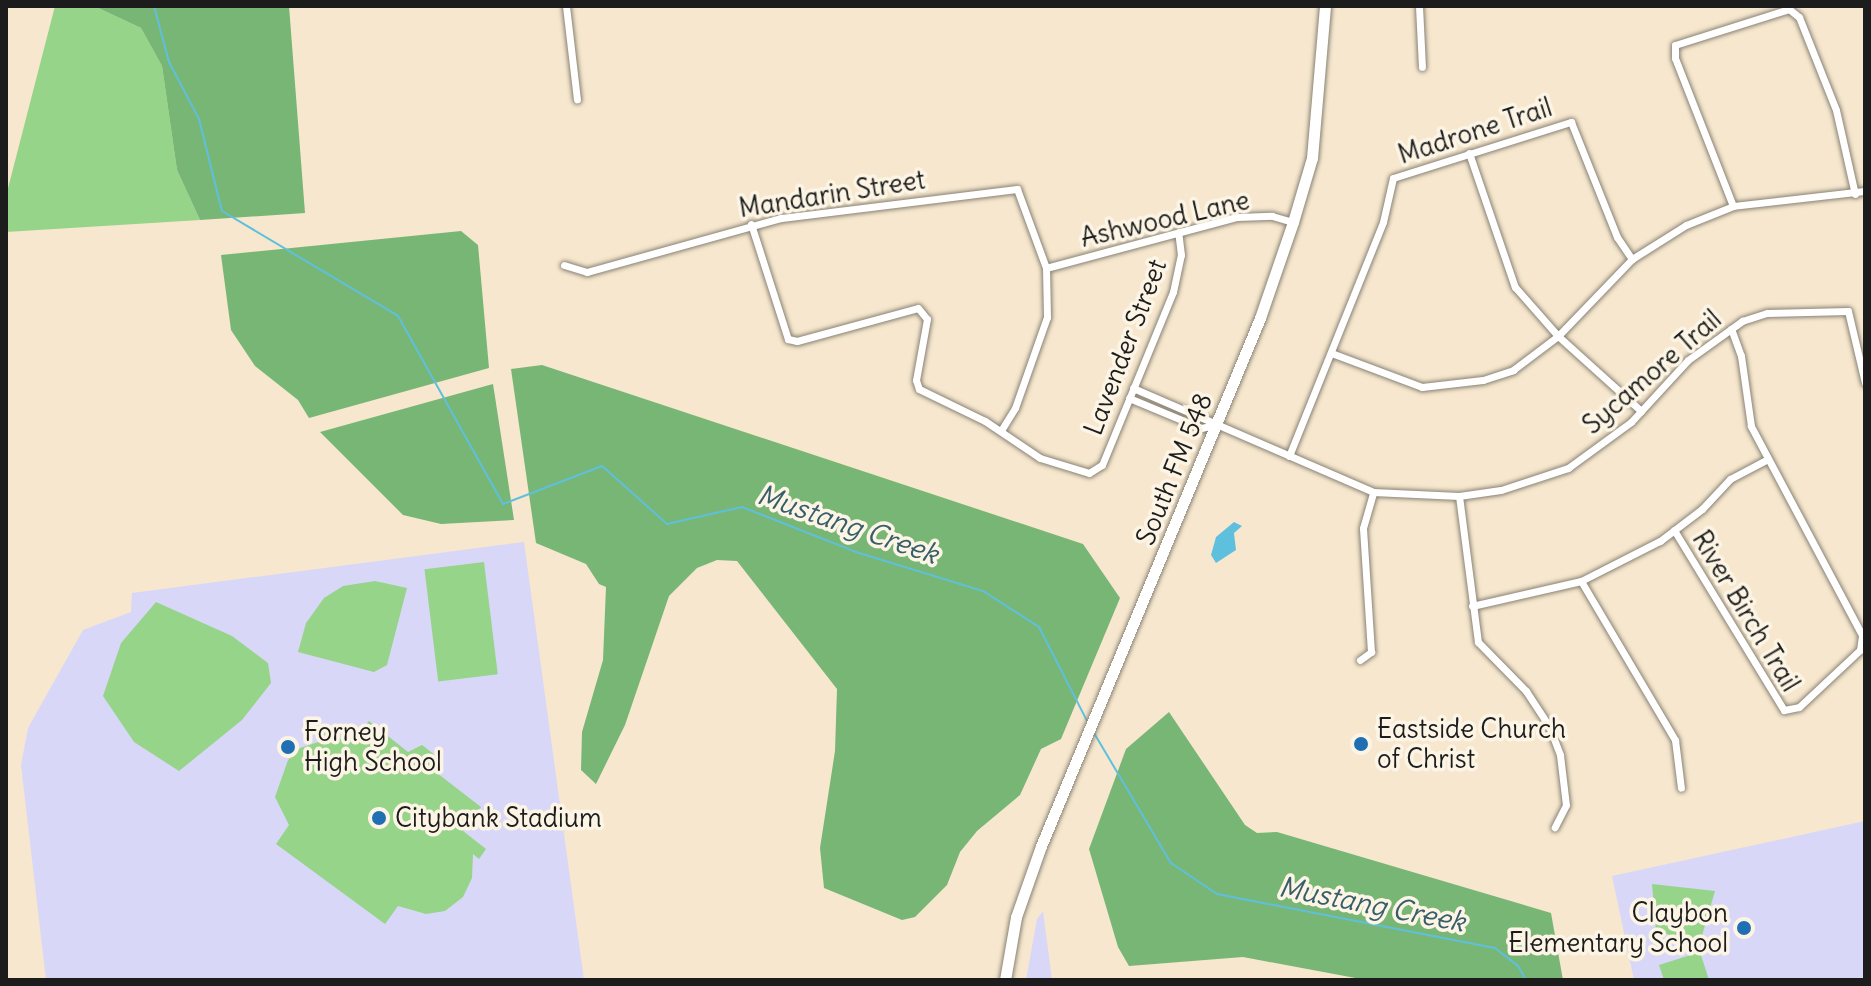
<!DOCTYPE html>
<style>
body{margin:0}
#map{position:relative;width:1871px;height:986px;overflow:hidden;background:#f6e7ce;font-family:Delius,sans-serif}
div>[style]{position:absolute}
.built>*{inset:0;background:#d8d7f8}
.green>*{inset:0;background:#96d489;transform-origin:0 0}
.forest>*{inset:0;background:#78b675}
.water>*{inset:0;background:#5fc0dd}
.stream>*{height:2px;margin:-1px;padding:0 1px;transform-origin:1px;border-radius:1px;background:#5fc0dd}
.roads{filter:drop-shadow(0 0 2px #898275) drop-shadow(0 0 2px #898275)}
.minor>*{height:7px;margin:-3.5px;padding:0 3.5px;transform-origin:3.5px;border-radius:3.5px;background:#fff}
.secondary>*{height:11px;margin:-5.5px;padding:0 5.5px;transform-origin:5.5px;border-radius:5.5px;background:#fff}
.dots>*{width:22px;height:22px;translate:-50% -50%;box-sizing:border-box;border:4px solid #fcf5e5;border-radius:50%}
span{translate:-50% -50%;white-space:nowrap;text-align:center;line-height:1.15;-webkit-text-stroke:7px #fcf5e5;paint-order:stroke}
.street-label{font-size:26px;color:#1c1c1c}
.poi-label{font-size:26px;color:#1c1c1c}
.left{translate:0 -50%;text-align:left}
.right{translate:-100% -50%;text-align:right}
.water-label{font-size:28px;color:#375e69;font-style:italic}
.frame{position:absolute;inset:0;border:8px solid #1c1c1c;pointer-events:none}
</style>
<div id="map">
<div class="built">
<i style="clip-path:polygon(524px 542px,584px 980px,46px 980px,21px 765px,28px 728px,83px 630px,131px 612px,132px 593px)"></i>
<i style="clip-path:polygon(1865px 821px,1865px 980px,1634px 980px,1612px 876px)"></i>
<i style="clip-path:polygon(1043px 911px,1052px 980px,1026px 980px,1037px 919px)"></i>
</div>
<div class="green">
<i style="clip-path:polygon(55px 6px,94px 6px,141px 28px,162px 66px,177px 170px,200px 220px,6px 232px,6px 196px)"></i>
<i style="left:484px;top:562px;width:113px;height:60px;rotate:83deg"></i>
<i style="clip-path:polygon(375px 581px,407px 588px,387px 665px,374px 672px,298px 652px,306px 623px,324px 598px,343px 586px)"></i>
<i style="clip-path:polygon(156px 602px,232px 636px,268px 663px,271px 683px,242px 720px,179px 771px,134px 742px,103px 696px,121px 643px)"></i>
<i style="clip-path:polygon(369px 721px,408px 752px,422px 745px,440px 759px,437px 773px,481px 807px,463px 831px,486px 849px,479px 859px,473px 854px,472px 878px,463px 897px,445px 911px,426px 914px,398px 906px,385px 924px,276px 844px,289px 825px,275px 797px,288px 760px,300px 748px,327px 739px,319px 733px,325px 727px,348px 745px)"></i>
<i style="clip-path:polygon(1652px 884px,1715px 891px,1699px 946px,1656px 930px)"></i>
<i style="clip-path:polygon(1700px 952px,1709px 980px,1664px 980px,1659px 965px)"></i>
</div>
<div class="forest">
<i style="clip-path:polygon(94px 6px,289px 6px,305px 213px,200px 220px,177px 170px,162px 66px,141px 28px)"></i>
<i style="clip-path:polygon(461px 231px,478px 245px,489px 368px,309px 418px,298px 400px,255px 366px,231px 330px,221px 255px)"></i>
<i style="clip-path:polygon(542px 365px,1083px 544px,1120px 598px,1061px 739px,1041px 749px,1020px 795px,977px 831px,960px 852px,947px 885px,915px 917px,902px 920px,824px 888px,820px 848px,835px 751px,837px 689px,737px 561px,717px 560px,697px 568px,669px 596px,625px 725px,596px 784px,581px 770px,582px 732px,603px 660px,606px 587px,599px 584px,586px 564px,536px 543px,511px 369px)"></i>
<i style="clip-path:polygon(493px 384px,514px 520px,441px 524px,403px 515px,320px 432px)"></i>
<i style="clip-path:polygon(1169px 712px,1245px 825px,1257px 833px,1277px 832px,1551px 913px,1563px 980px,1366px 980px,1243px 957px,1129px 966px,1118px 947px,1089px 849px,1126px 749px)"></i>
</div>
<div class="water">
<i style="clip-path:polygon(1234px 522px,1242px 526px,1234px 533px,1236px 550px,1216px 563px,1211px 555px,1216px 537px)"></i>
</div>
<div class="stream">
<i style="left:154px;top:6px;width:58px;rotate:75deg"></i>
<i style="left:169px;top:62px;width:64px;rotate:62.2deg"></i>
<i style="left:199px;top:119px;width:95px;rotate:76deg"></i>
<i style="left:222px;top:211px;width:205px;rotate:30.8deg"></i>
<i style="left:398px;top:316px;width:215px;rotate:60.8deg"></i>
<i style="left:503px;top:504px;width:106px;rotate:-21deg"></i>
<i style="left:602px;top:466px;width:87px;rotate:41.7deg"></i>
<i style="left:667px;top:524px;width:77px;rotate:-12.8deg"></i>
<i style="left:742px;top:507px;width:123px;rotate:21.5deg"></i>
<i style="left:856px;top:552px;width:133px;rotate:17.1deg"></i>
<i style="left:983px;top:591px;width:67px;rotate:32.7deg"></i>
<i style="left:1039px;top:627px;width:106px;rotate:62.9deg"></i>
<i style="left:1094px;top:733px;width:151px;rotate:59.4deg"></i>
<i style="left:1171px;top:863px;width:55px;rotate:34deg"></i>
<i style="left:1217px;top:894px;width:283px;rotate:11deg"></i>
<i style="left:1495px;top:948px;width:29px;rotate:38deg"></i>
<i style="left:1518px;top:966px;width:16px;rotate:60deg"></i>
</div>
<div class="roads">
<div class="minor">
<i style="left:566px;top:6px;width:94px;rotate:83.3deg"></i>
<i style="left:1419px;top:6px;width:61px;rotate:87.2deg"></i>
<i style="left:1469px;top:153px;width:142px;rotate:71.1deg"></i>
<i style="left:1515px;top:287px;width:65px;rotate:48.7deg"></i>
<i style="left:1558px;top:336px;width:112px;rotate:42.1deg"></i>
<i style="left:1733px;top:206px;width:159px;rotate:-111.4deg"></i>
<i style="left:1675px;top:58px;width:13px;rotate:-90deg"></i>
<i style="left:1675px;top:45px;width:120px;rotate:-17.5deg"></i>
<i style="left:1789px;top:9px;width:13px;rotate:39deg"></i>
<i style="left:1799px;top:17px;width:100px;rotate:68.3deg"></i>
<i style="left:1836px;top:110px;width:86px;rotate:77.3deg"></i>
<i style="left:751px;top:224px;width:121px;rotate:72.2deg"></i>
<i style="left:788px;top:339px;width:9px;rotate:13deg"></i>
<i style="left:797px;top:341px;width:125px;rotate:-15.3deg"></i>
<i style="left:918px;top:308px;width:14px;rotate:51deg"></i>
<i style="left:927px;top:319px;width:62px;rotate:100.2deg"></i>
<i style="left:916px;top:380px;width:9px;rotate:72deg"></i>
<i style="left:919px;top:389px;width:73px;rotate:25.9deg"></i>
<i style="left:985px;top:421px;width:66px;rotate:33.9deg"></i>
<i style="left:1040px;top:458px;width:51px;rotate:17deg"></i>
<i style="left:1089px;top:473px;width:15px;rotate:-32deg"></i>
<i style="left:1102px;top:465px;width:187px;rotate:-67.7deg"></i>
<i style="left:1173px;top:292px;width:38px;rotate:-78deg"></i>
<i style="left:1181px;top:255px;width:23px;rotate:-97deg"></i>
<i style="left:564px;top:265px;width:24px;rotate:17deg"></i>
<i style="left:587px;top:272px;width:201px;rotate:-15.6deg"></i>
<i style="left:781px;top:218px;width:238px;rotate:-7deg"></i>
<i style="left:1017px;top:189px;width:84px;rotate:69.8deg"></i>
<i style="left:1046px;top:268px;width:49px;rotate:88.8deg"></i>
<i style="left:1047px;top:317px;width:96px;rotate:109.4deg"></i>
<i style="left:1015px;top:408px;width:26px;rotate:122deg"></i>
<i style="left:1046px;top:268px;width:198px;rotate:-15deg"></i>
<i style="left:1237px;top:217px;width:35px;rotate:-2deg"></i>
<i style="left:1272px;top:216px;width:22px;rotate:16deg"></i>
<i style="left:1334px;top:354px;width:94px;rotate:20.6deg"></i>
<i style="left:1422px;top:387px;width:61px;rotate:-6.5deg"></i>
<i style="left:1483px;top:380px;width:32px;rotate:-18deg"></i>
<i style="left:1513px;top:370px;width:56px;rotate:-37.1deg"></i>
<i style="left:1558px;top:336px;width:107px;rotate:-46.1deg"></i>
<i style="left:1632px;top:259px;width:64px;rotate:-32.2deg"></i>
<i style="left:1686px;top:225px;width:51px;rotate:-22deg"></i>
<i style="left:1733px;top:206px;width:133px;rotate:-6.5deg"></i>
<i style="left:1133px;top:388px;width:262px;rotate:23.4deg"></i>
<i style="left:1373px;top:492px;width:86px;rotate:2.7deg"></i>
<i style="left:1459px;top:496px;width:42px;rotate:-8.1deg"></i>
<i style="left:1501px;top:490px;width:71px;rotate:-18.2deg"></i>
<i style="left:1568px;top:468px;width:78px;rotate:-36.1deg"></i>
<i style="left:1631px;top:422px;width:84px;rotate:-47.4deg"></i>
<i style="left:1688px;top:360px;width:67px;rotate:-35.8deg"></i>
<i style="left:1742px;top:321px;width:26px;rotate:-18deg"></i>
<i style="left:1767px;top:313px;width:81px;rotate:-1.4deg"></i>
<i style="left:1848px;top:311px;width:74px;rotate:76.7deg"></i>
<i style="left:1129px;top:398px;width:78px;rotate:22.6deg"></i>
<i style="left:1201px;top:428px;width:14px;rotate:-12deg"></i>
<i style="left:1289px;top:456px;width:252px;rotate:-68.1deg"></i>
<i style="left:1383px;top:222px;width:45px;rotate:-77.2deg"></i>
<i style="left:1393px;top:178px;width:187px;rotate:-17.5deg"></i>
<i style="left:1571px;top:122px;width:124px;rotate:68.2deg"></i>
<i style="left:1617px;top:237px;width:27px;rotate:56deg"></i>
<i style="left:1459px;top:496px;width:147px;rotate:82.6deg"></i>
<i style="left:1478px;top:642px;width:69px;rotate:45.6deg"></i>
<i style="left:1526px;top:691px;width:42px;rotate:56.7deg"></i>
<i style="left:1549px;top:726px;width:31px;rotate:69deg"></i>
<i style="left:1560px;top:755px;width:50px;rotate:83.2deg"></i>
<i style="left:1566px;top:805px;width:25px;rotate:117deg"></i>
<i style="left:1674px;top:530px;width:211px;rotate:58.6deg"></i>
<i style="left:1784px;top:710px;width:15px;rotate:-11deg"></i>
<i style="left:1799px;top:707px;width:83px;rotate:-43.1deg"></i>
<i style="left:1860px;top:650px;width:15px;rotate:-82deg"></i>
<i style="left:1862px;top:635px;width:237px;rotate:-118deg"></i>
<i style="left:1751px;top:426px;width:71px;rotate:-98.1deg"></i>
<i style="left:1741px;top:356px;width:29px;rotate:-110deg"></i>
<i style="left:1581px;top:581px;width:185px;rotate:59.4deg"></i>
<i style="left:1675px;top:740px;width:48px;rotate:82.9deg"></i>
<i style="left:1472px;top:606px;width:112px;rotate:-12.9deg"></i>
<i style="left:1581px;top:581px;width:89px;rotate:-26.9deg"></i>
<i style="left:1660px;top:541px;width:53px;rotate:-37.3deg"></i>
<i style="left:1702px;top:509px;width:41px;rotate:-47deg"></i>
<i style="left:1730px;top:479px;width:41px;rotate:-27.8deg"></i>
<i style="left:1360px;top:660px;width:14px;rotate:-36deg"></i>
<i style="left:1371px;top:652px;width:124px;rotate:-93.7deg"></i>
<i style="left:1363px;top:528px;width:37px;rotate:-74deg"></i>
</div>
<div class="secondary">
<i style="left:1005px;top:980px;width:64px;rotate:-80.1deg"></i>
<i style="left:1016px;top:917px;width:75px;rotate:-70.6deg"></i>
<i style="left:1041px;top:846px;width:572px;rotate:-67.47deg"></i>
<i style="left:1260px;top:318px;width:102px;rotate:-71deg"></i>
<i style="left:1293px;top:222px;width:67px;rotate:-73.5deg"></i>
<i style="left:1312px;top:158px;width:153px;rotate:-85.1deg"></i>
</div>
</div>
<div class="dots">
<i style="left:1361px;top:744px;background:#1f6fb2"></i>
<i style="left:288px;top:747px;background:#1f6fb2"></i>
<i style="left:379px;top:818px;background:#1f6fb2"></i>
<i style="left:1744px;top:928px;background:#1f6fb2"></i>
</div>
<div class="street-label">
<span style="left:1475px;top:131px;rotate:-18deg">Madrone Trail</span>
<span style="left:832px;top:194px;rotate:-9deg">Mandarin Street</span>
<span style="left:1165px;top:219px;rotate:-13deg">Ashwood Lane</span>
<span style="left:1125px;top:347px;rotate:-69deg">Lavender Street</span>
<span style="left:1652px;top:372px;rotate:-41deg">Sycamore Trail</span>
<span style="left:1174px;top:469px;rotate:-68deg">South FM 548</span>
<span style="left:1746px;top:611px;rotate:59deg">River Birch Trail</span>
</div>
<div class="poi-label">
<span class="left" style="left:1377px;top:744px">Eastside Church<br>of Christ</span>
<span class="left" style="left:304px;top:747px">Forney<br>High School</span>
<span class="left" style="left:395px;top:818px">Citybank Stadium</span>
<span class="right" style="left:1728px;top:928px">Claybon<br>Elementary School</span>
</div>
<div class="water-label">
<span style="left:848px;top:524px;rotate:19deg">Mustang Creek</span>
<span style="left:1372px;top:904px;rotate:11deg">Mustang Creek</span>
</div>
<div class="frame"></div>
</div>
